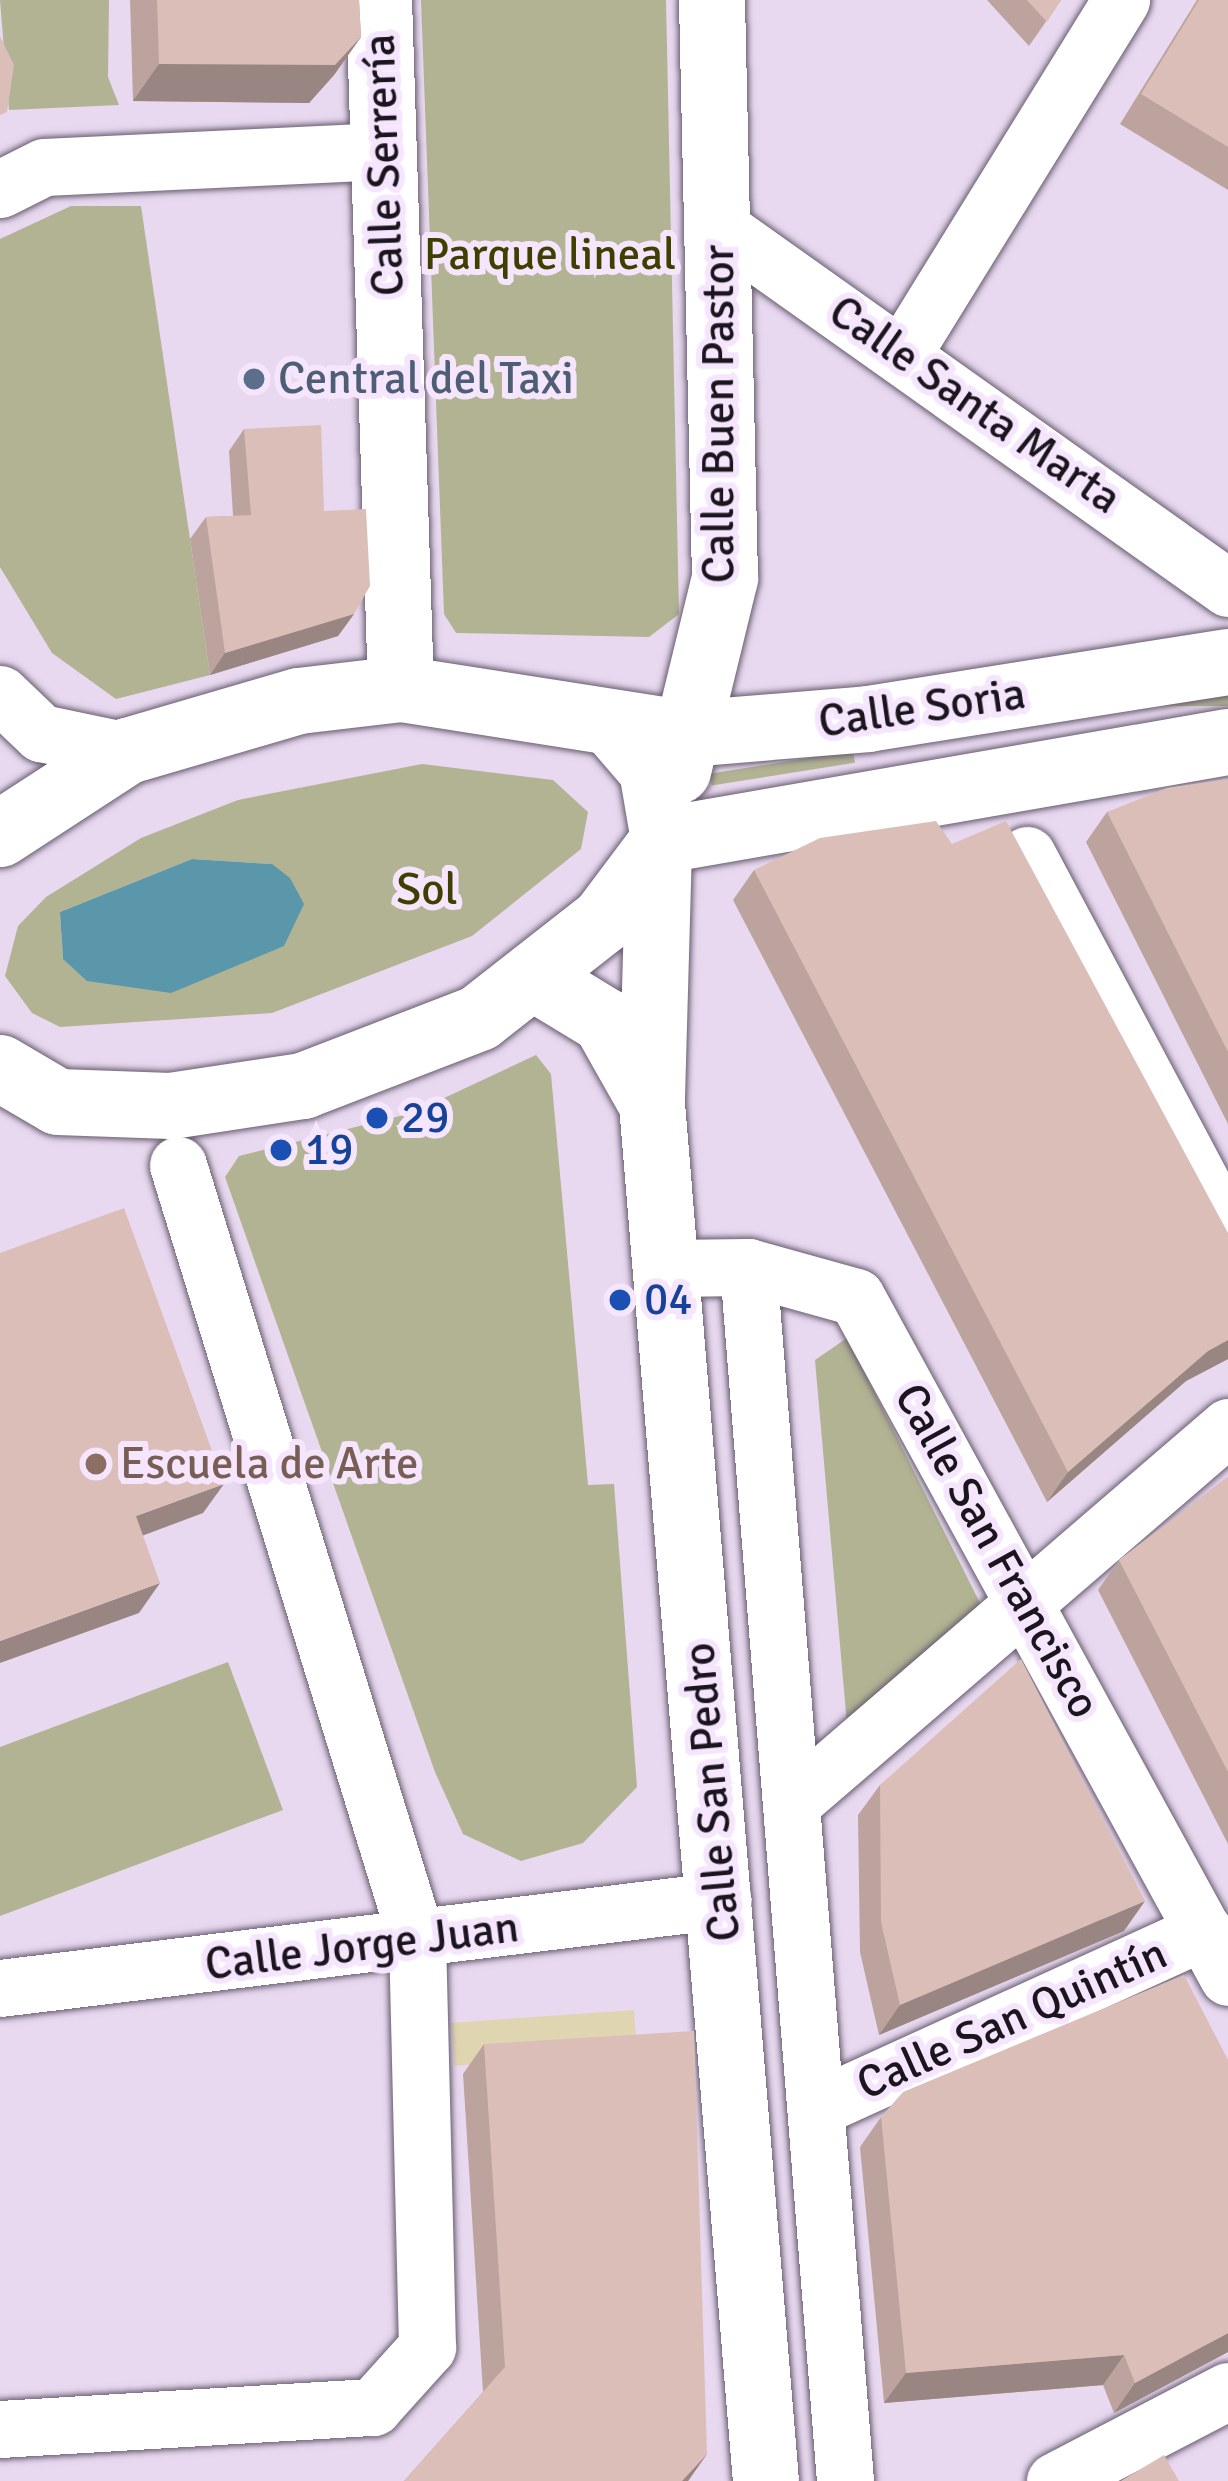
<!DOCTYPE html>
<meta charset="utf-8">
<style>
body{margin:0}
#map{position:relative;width:1228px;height:2481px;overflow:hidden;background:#e8d9f0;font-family:Signika,sans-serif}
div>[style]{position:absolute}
.green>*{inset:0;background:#b1b393;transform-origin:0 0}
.sand>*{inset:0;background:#dfd6b1;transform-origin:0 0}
.water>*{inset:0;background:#5b97aa}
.roads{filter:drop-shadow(0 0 3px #685c6f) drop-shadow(0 0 3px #685c6f)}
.minor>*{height:57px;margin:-28.5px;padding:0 28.5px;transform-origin:28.5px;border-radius:28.5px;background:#fff}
.major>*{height:66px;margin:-33px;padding:0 33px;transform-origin:33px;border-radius:33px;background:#fff}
.wall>*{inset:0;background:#bca39e}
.shaded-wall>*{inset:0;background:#998581}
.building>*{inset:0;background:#dbbeb8}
.dots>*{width:33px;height:33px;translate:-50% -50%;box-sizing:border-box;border:6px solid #f5e6fd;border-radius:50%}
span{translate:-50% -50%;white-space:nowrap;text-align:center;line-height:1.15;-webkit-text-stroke:12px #f5e6fd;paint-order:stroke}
.street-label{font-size:45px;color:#1b161e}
.park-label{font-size:45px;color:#3f4000}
.service-label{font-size:45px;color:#4e5e75}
.left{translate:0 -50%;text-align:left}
.transit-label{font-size:45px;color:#164399}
.education-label{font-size:45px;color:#785e54}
</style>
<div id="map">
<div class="green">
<i style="clip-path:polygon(0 0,109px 0,108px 77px,119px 105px,9px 110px)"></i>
<i style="clip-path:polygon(421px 0,666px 0,679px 614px,649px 637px,456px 633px,444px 614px)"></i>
<i style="clip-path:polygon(71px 206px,141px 206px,210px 675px,116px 699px,52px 653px,0 567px,0 239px)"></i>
<i style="left:1228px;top:696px;width:10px;height:314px;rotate:90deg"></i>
<i style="left:853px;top:751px;width:12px;height:145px;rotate:81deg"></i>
<i style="clip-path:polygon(evenodd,422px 764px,553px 780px,588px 812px,581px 849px,472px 936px,272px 1013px,60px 1027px,32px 1013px,5px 976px,18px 926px,46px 897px,141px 838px,238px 800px,422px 764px,192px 859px,272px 864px,63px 959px,60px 912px,192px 859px)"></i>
<i style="clip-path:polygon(536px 1055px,551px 1074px,588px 1485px,614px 1484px,637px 1787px,583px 1843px,521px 1861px,463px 1834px,435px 1772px,225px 1177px,239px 1156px,412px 1113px)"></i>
<i style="clip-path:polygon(847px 1338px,984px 1611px,848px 1736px,815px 1360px)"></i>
<i style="clip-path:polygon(228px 1662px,283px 1810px,0 1916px,0 1747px)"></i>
</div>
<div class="sand">
<i style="left:634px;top:2010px;width:43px;height:183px;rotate:86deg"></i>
</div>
<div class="water">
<i style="clip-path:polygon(192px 859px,272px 864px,290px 878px,304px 904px,284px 946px,171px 993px,87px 981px,63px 959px,60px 912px)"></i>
</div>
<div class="roads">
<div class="minor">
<i style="left:0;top:189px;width:49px;rotate:-26.6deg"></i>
<i style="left:44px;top:167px;width:340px;rotate:-2.7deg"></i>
<i style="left:719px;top:227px;width:624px;rotate:35.35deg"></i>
<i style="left:903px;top:353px;width:415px;rotate:-58.3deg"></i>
<i style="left:0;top:694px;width:57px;rotate:43.6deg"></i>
<i style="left:41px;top:733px;width:89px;rotate:11.7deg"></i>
<i style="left:1027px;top:855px;width:428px;rotate:62deg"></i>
<i style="left:748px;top:1267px;width:1218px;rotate:85.43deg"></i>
<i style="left:666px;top:1268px;width:82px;rotate:-0.7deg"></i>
<i style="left:748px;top:1267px;width:112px;rotate:15.5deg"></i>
<i style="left:856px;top:1297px;width:775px;rotate:61.32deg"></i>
<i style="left:794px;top:1801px;width:573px;rotate:-40.75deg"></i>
<i style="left:0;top:1988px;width:728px;rotate:-6.94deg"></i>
<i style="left:820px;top:2106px;width:422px;rotate:-24.5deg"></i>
<i style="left:0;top:2429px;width:374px;rotate:-3.4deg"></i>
<i style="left:373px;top:2407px;width:81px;rotate:-48deg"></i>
<i style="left:427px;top:2347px;width:406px;rotate:-91.4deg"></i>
<i style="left:417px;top:1941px;width:812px;rotate:-107.12deg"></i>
<i style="left:1055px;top:2481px;width:195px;rotate:-27.5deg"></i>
</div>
<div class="major">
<i style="left:379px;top:0;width:689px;rotate:88.17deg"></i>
<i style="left:678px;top:771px;width:199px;rotate:-76.3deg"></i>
<i style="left:725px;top:578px;width:578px;rotate:-91.29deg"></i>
<i style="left:0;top:834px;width:153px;rotate:-33deg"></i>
<i style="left:128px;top:751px;width:178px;rotate:-16.3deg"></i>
<i style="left:299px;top:701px;width:103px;rotate:-6.7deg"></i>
<i style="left:401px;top:689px;width:290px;rotate:8.9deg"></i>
<i style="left:687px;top:734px;width:182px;rotate:-4.7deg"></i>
<i style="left:868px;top:719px;width:364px;rotate:-9deg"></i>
<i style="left:664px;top:840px;width:572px;rotate:-9.86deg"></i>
<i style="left:659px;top:847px;width:257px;rotate:91.6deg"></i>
<i style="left:652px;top:1104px;width:1382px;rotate:85.27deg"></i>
<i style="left:536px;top:979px;width:81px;rotate:31.3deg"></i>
<i style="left:605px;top:1021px;width:95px;rotate:60.5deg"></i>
<i style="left:0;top:1068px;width:67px;rotate:30.4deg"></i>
<i style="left:58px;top:1102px;width:113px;rotate:2deg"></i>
<i style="left:171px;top:1106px;width:134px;rotate:-8.6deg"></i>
<i style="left:303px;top:1086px;width:189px;rotate:-21.1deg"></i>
<i style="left:479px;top:1018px;width:159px;rotate:-38.1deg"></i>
<i style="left:604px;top:920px;width:100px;rotate:-53.1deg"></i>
<i style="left:664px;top:840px;width:71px;rotate:-99.7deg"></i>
<i style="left:652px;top:770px;width:57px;rotate:-130.7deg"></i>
</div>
</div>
<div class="wall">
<i style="clip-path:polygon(130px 0,359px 0,361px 37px,334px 75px,309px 103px,133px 101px)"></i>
<i style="clip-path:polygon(987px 0,1061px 0,1029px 46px)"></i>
<i style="clip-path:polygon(1197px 0,1228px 0,1228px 190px,1120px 124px)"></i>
<i style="clip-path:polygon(244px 429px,324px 511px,354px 614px,338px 636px,210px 675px,190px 539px,206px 517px,233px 516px,229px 451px)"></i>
<i style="clip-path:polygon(1228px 779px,1228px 1124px,1086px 842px,1107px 812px)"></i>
<i style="clip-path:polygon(754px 870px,1228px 1233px,1228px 1359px,1186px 1381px,1047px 1502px,733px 900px)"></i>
<i style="clip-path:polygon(1228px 1477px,1228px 1844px,1098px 1590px,1119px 1560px)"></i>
<i style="clip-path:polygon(880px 1785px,1124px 1931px,879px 2035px,860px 1952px,858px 1815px)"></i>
<i style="clip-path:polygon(484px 2044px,707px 2454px,688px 2481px,404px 2481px,483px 2392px,463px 2074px)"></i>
<i style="clip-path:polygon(881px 2117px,1228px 2352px,1114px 2413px,1103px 2385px,884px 2403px,860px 2147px)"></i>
</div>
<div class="shaded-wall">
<i style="clip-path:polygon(361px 37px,334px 75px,309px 103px,133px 101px,159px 64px)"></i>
<i style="clip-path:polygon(354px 614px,338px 636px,210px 675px,225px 653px)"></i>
<i style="clip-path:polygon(1228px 1340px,1228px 1359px,1186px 1381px,1047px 1502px,1068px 1472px,1208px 1351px)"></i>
<i style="clip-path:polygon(224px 1484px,203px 1513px,115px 1546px,136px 1516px)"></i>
<i style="clip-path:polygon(160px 1583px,139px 1613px,0 1663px,0 1641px)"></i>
<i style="clip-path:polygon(1145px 1901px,1124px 1931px,879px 2035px,900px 2005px)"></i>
<i style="clip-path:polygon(1228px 2333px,1228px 2352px,1114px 2413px,1135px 2383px)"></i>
<i style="clip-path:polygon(1124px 2355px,1103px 2385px,884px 2403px,906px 2373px)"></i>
<i style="clip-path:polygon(707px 2454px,688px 2481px,682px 2481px)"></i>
</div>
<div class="building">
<i style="clip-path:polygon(157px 0,359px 0,361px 37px,335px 65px,159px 64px)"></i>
<i style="clip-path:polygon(1027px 0,1061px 0,1047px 22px)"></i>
<i style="clip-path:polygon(1199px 0,1228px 0,1228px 147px,1141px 94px)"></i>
<i style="clip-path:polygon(0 36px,14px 65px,7px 112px,0 115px)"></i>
<i style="clip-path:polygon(321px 425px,324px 511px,366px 509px,370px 586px,354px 614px,225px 653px,206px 517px,251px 515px,244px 429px)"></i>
<i style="clip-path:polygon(1228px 779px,1228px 1052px,1107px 812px,1167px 788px)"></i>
<i style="clip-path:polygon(936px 821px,952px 844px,1006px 821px,1228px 1233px,1228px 1340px,1208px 1351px,1068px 1472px,754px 870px,820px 838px)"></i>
<i style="clip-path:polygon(124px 1208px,224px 1484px,136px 1516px,160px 1583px,0 1641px,0 1253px)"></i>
<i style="clip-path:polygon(1228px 1477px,1228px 1772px,1119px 1560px)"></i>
<i style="clip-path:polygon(1021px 1659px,1145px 1901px,900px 2005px,881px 1922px,880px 1785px)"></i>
<i style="clip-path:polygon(1184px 1975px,1228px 2060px,1228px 2333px,1135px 2383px,1124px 2355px,906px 2373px,881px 2117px,903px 2092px)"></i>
<i style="clip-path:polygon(694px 2031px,707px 2454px,682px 2481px,404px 2481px,505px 2367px,484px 2044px)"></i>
<i style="clip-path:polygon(1164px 2455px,1179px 2481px,1121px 2481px)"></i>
</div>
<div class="dots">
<i style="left:254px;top:379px;background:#5c6f8a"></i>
<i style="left:377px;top:1118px;background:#1a4fb4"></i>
<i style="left:281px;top:1150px;background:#1a4fb4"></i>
<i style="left:620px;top:1300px;background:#1a4fb4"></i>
<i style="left:96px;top:1464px;background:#8d6e63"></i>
</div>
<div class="street-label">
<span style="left:384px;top:165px;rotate:-92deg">Calle Serrería</span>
<span style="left:975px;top:405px;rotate:35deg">Calle Santa Marta</span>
<span style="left:719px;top:414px;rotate:-90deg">Calle Buen Pastor</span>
<span style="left:922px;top:708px;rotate:-8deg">Calle Soria</span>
<span style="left:997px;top:1551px;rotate:61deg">Calle San Francisco</span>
<span style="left:712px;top:1792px;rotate:-95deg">Calle San Pedro</span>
<span style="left:362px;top:1946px;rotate:-7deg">Calle Jorge Juan</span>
<span style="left:1012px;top:2019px;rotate:-24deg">Calle San Quintín</span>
</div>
<div class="park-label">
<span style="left:550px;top:255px">Parque lineal</span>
<span style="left:427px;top:890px">Sol</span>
</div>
<div class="service-label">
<span class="left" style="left:278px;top:379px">Central del Taxi</span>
</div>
<div class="transit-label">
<span class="left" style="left:401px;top:1118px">29</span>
<span class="left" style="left:305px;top:1150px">19</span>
<span class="left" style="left:644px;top:1300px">04</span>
</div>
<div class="education-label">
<span class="left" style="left:120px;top:1464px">Escuela de Arte</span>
</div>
</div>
